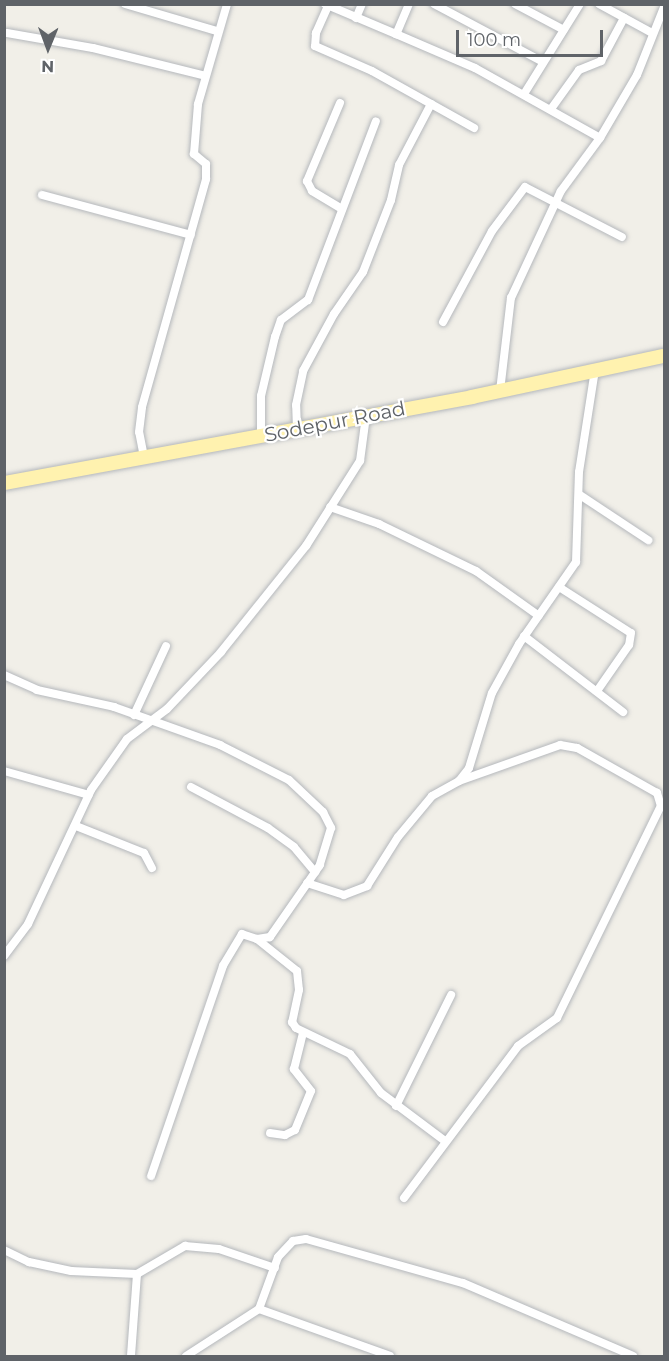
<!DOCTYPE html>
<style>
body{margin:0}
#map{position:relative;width:669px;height:1361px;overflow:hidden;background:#f1efe8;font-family:Montserrat,sans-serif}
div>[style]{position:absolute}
.roads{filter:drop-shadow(0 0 2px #b5b8bc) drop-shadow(0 0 2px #b5b8bc)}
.street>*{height:8px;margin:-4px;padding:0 4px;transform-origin:4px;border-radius:4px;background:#fff}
.primary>*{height:14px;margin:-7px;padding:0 7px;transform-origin:7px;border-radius:7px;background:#fff2af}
span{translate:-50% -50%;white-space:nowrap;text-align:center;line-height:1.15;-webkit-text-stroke:4.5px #fff;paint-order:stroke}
.street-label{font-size:20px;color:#5f6368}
.frame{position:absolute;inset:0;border:6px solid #5f6368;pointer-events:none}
.north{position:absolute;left:18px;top:18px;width:60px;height:60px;-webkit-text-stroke:4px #fff;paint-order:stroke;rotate:181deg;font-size:16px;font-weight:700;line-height:24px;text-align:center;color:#5f6368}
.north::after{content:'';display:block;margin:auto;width:21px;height:27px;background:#5f6368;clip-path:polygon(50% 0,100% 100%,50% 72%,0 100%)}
.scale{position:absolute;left:456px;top:30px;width:147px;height:27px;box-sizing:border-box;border:3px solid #5f6368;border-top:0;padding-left:8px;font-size:18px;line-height:21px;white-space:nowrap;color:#5f6368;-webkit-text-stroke:4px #fff;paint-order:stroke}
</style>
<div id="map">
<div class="roads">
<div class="street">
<i style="left:125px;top:4px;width:96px;rotate:16.4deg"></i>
<i style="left:325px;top:4px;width:77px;rotate:22.9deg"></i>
<i style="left:409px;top:4px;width:33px;rotate:113deg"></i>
<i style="left:396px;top:34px;width:86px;rotate:23.3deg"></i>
<i style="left:475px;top:68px;width:143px;rotate:29.2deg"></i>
<i style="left:600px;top:138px;width:73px;rotate:-59.6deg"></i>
<i style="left:637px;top:75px;width:73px;rotate:-68.3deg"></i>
<i style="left:434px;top:4px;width:123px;rotate:28deg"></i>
<i style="left:515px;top:4px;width:55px;rotate:28deg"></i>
<i style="left:599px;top:4px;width:60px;rotate:28.7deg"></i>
<i style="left:328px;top:6px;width:30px;rotate:114deg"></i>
<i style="left:316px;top:33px;width:13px;rotate:94deg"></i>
<i style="left:315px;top:46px;width:62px;rotate:23.7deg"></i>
<i style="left:372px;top:71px;width:117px;rotate:29.2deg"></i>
<i style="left:356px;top:18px;width:15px;rotate:-67deg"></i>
<i style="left:7px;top:33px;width:87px;rotate:9.9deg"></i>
<i style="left:93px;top:48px;width:116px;rotate:13.9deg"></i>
<i style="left:524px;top:94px;width:106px;rotate:-58.1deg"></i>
<i style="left:340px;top:103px;width:85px;rotate:112.9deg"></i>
<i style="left:307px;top:181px;width:11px;rotate:63deg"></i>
<i style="left:312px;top:191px;width:35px;rotate:31deg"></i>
<i style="left:551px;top:109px;width:48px;rotate:-54.3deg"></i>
<i style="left:579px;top:70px;width:24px;rotate:-22deg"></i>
<i style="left:601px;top:61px;width:49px;rotate:-61.9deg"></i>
<i style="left:42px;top:195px;width:154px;rotate:15deg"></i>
<i style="left:443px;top:322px;width:103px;rotate:-61.7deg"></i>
<i style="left:492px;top:231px;width:55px;rotate:-53.1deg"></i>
<i style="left:525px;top:187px;width:109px;rotate:27.3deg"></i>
<i style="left:500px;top:391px;width:94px;rotate:-83.3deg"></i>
<i style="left:511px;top:298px;width:118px;rotate:-65deg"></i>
<i style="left:561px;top:191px;width:66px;rotate:-53.7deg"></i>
<i style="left:297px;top:429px;width:24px;rotate:-92deg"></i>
<i style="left:296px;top:405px;width:35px;rotate:-78deg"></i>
<i style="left:303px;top:371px;width:65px;rotate:-61.5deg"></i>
<i style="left:334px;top:314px;width:51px;rotate:-55.4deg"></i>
<i style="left:363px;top:272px;width:77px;rotate:-68.7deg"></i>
<i style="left:391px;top:200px;width:36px;rotate:-77deg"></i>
<i style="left:399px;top:165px;width:69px;rotate:-62.3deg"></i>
<i style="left:261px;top:436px;width:40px;rotate:-90deg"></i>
<i style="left:261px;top:396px;width:61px;rotate:-76.7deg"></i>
<i style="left:275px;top:337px;width:18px;rotate:-71deg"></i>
<i style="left:281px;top:320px;width:34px;rotate:-37deg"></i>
<i style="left:308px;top:300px;width:191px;rotate:-69.2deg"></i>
<i style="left:144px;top:457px;width:25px;rotate:-101deg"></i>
<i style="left:139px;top:432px;width:25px;rotate:-83deg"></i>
<i style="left:142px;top:407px;width:237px;rotate:-74.3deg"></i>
<i style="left:206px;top:179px;width:15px;rotate:-90deg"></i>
<i style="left:206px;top:164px;width:16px;rotate:-140deg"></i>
<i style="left:194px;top:154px;width:50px;rotate:-85.4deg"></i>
<i style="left:198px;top:104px;width:104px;rotate:-73.8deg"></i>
<i style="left:580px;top:495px;width:82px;rotate:33.5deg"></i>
<i style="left:330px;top:507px;width:52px;rotate:19.1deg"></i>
<i style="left:379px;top:524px;width:108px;rotate:25.9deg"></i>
<i style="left:476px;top:571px;width:77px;rotate:35.5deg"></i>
<i style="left:559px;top:587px;width:85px;rotate:32.6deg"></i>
<i style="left:631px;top:633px;width:12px;rotate:99deg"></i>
<i style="left:629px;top:645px;width:56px;rotate:124.8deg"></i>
<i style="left:524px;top:636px;width:125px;rotate:37.5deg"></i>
<i style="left:4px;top:675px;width:36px;rotate:24deg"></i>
<i style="left:37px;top:690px;width:79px;rotate:12.4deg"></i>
<i style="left:114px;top:707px;width:113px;rotate:19.7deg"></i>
<i style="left:220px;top:745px;width:77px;rotate:26.9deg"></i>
<i style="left:289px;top:780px;width:47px;rotate:43.3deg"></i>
<i style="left:323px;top:812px;width:18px;rotate:63deg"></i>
<i style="left:331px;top:828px;width:39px;rotate:107deg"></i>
<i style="left:320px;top:865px;width:88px;rotate:124.8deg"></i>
<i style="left:270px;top:937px;width:13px;rotate:171deg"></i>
<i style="left:257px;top:939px;width:16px;rotate:-162deg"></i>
<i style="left:242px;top:934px;width:37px;rotate:121deg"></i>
<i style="left:223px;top:966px;width:222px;rotate:108.9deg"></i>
<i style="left:134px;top:715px;width:76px;rotate:-65.1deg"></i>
<i style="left:4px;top:771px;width:88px;rotate:15.8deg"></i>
<i style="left:191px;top:787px;width:87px;rotate:28deg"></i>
<i style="left:268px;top:828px;width:32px;rotate:36deg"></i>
<i style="left:294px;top:847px;width:33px;rotate:50deg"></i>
<i style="left:76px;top:826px;width:73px;rotate:21.7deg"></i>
<i style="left:144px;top:853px;width:17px;rotate:62deg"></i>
<i style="left:307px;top:883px;width:39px;rotate:18deg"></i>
<i style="left:344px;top:895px;width:25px;rotate:-21deg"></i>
<i style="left:367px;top:886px;width:58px;rotate:-57.7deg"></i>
<i style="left:398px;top:837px;width:53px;rotate:-50.3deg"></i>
<i style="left:432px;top:796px;width:31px;rotate:-29deg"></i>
<i style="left:459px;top:781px;width:16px;rotate:-52deg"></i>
<i style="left:469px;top:768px;width:78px;rotate:-73deg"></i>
<i style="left:492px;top:693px;width:56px;rotate:-61.1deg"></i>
<i style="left:519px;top:644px;width:100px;rotate:-55.2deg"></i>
<i style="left:576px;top:562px;width:90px;rotate:-88.1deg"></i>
<i style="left:579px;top:472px;width:103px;rotate:-81.1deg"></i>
<i style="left:257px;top:939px;width:51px;rotate:38.7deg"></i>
<i style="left:297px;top:971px;width:19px;rotate:84deg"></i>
<i style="left:299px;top:990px;width:33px;rotate:102deg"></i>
<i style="left:292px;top:1022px;width:7px;rotate:56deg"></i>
<i style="left:296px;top:1028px;width:60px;rotate:25.7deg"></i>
<i style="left:350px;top:1054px;width:50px;rotate:51.5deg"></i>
<i style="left:381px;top:1093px;width:80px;rotate:36.9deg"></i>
<i style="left:4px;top:956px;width:40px;rotate:-53deg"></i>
<i style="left:28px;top:924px;width:148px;rotate:-64.8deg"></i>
<i style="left:91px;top:790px;width:62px;rotate:-54.8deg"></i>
<i style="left:127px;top:739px;width:50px;rotate:-36.9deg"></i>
<i style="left:167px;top:709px;width:79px;rotate:-46.5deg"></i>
<i style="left:221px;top:652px;width:136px;rotate:-51.3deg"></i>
<i style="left:306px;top:546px;width:101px;rotate:-57.6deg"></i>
<i style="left:360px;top:461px;width:45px;rotate:-82.4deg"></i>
<i style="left:396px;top:1106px;width:124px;rotate:-63.6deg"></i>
<i style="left:270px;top:1133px;width:15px;rotate:8deg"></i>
<i style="left:285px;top:1135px;width:11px;rotate:-27deg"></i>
<i style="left:295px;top:1130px;width:42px;rotate:-67.7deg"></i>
<i style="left:311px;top:1091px;width:28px;rotate:-128deg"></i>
<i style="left:294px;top:1069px;width:37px;rotate:-76deg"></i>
<i style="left:404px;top:1198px;width:190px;rotate:-53.1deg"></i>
<i style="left:518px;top:1046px;width:48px;rotate:-35.7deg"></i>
<i style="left:557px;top:1018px;width:236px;rotate:-63.9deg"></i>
<i style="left:661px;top:806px;width:14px;rotate:-107deg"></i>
<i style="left:657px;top:793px;width:92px;rotate:-150.6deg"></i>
<i style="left:577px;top:748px;width:17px;rotate:-170deg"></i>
<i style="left:560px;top:745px;width:107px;rotate:160.4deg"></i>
<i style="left:4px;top:1250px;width:28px;rotate:26deg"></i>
<i style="left:29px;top:1262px;width:43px;rotate:12.1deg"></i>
<i style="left:71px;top:1271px;width:66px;rotate:2.6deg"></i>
<i style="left:137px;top:1274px;width:82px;rotate:94.2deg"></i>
<i style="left:137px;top:1274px;width:56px;rotate:-30.3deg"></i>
<i style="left:185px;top:1246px;width:34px;rotate:5deg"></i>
<i style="left:219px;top:1249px;width:59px;rotate:18.7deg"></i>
<i style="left:259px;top:1309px;width:139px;rotate:19.7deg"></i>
<i style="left:186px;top:1356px;width:87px;rotate:-32.8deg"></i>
<i style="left:259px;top:1309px;width:55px;rotate:-69.9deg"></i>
<i style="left:278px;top:1257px;width:22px;rotate:-47deg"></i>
<i style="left:293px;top:1241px;width:13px;rotate:-9deg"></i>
<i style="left:306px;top:1239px;width:163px;rotate:15.7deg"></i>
<i style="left:463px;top:1283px;width:185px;rotate:23.2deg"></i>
</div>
<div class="primary">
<i style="left:4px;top:483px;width:476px;rotate:-10.4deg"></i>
<i style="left:472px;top:397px;width:196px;rotate:-12.1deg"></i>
</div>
</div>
<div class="street-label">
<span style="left:335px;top:422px;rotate:-11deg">Sodepur Road</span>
</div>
<div class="frame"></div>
<div class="north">N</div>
<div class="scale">100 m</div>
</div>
